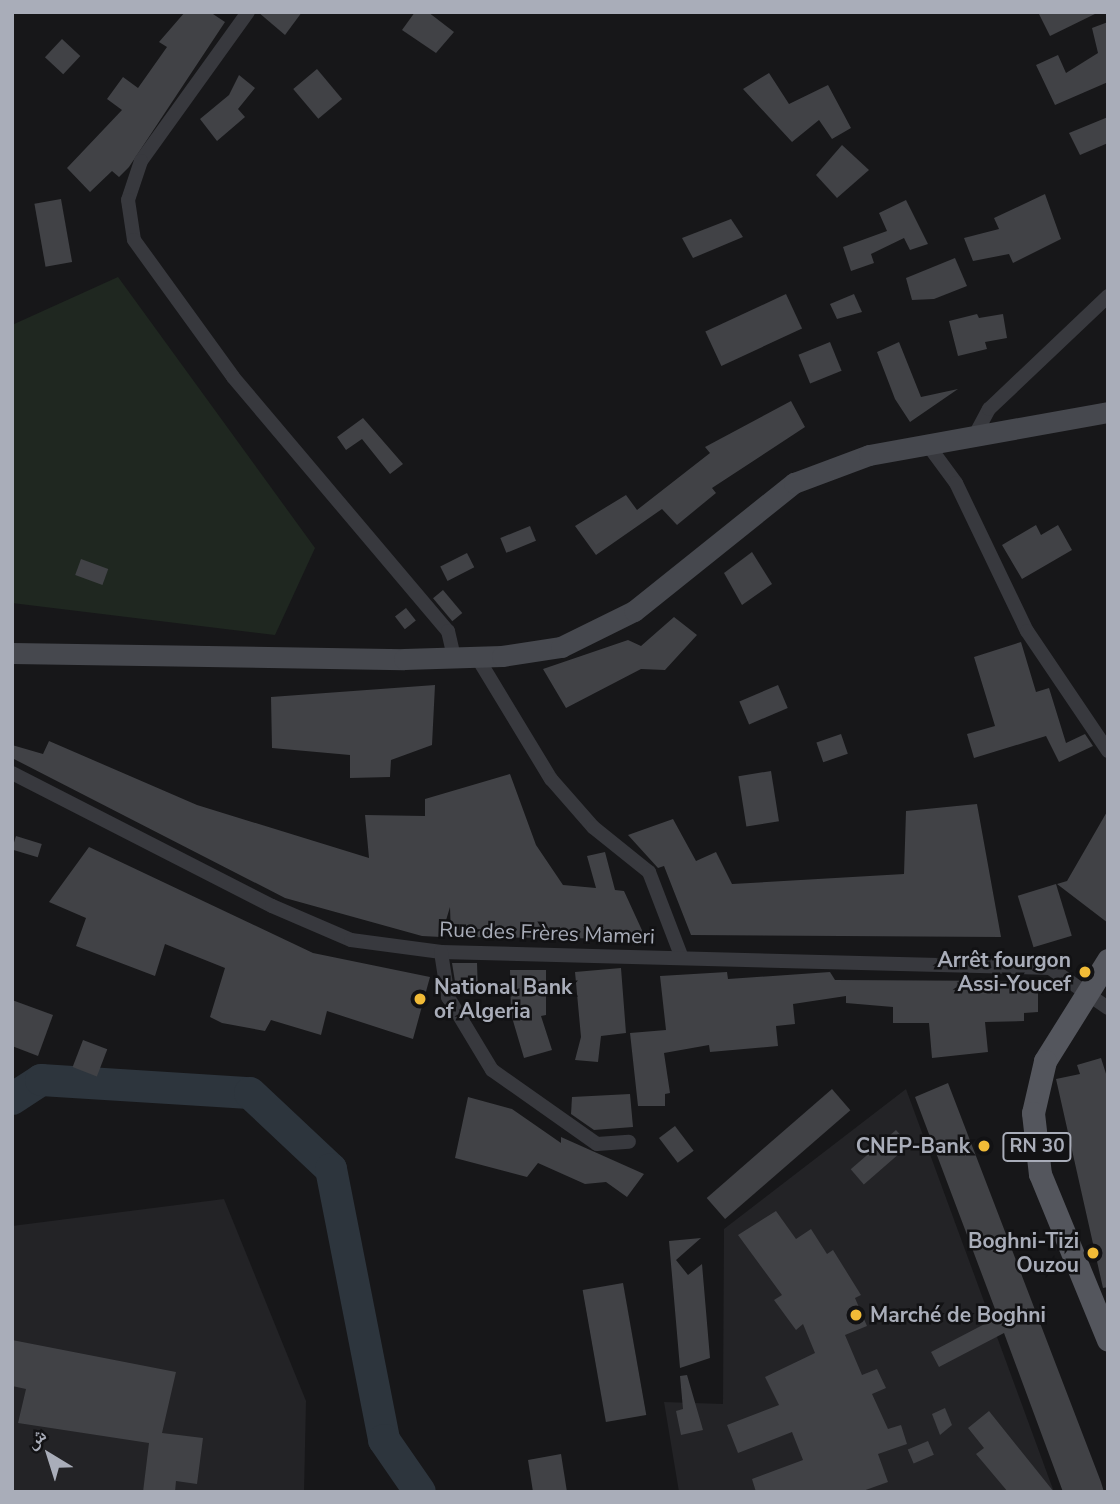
<!DOCTYPE html>
<meta charset="utf-8">
<style>
body{margin:0}
#map{position:relative;width:1120px;height:1504px;overflow:hidden;background:#171719;font-family:"Nunito Sans","Noto Naskh Arabic",sans-serif}
div>[style]{position:absolute}
.built>*{inset:0;background:#232326}
.green>*{inset:0;background:#1f2720}
.river>*{height:32px;margin:-16px;padding:0 16px;transform-origin:16px;border-radius:16px;background:#2d353d}
.building>*{inset:0;background:#414246;transform-origin:0 0}
.minor>*{height:14px;margin:-7px;padding:0 7px;transform-origin:7px;border-radius:7px;background:#38393e}
.secondary>*{height:21px;margin:-10.5px;padding:0 10.5px;transform-origin:10.5px;border-radius:10.5px;background:#46484e}
.primary>*{height:23px;margin:-11.5px;padding:0 11.5px;transform-origin:11.5px;border-radius:11.5px;background:#54565d}
.dots>*{width:19px;height:19px;translate:-50% -50%;box-sizing:border-box;border:4px solid #121214;border-radius:50%}
span{translate:-50% -50%;white-space:nowrap;text-align:center;line-height:1.15;-webkit-text-stroke:5px #121214;paint-order:stroke}
.shield-label span{padding:2px 5px;background:#121214;border:2px solid;border-radius:5px;-webkit-text-stroke-width:0}
.shield-label{font-size:19px;color:#a9adb9;font-weight:700}
.street-label{font-size:21px;color:#a9adb9}
.poi-label{font-size:21px;color:#a9adb9;font-weight:700}
.right{translate:-100% -50%;text-align:right}
.left{translate:0 -50%;text-align:left}
.frame{position:absolute;inset:0;border:14px solid #a9adb9;pointer-events:none}
.north{position:absolute;left:14px;top:1420px;width:70px;height:70px;-webkit-text-stroke:5px #121214;paint-order:stroke;rotate:322deg;font-size:19px;font-weight:700;line-height:28px;text-align:center;color:#a9adb9}
.north::after{content:'';display:block;margin:auto;width:24px;height:32px;background:#a9adb9;clip-path:polygon(50% 0,100% 100%,50% 72%,0 100%)}
</style>
<div id="map">
<div class="built">
<i style="clip-path:polygon(906px 1089px,1054px 1492px,679px 1492px,664px 1402px,723px 1404px,724px 1229px)"></i>
<i style="clip-path:polygon(224px 1199px,306px 1401px,304px 1492px,12px 1492px,12px 1226px)"></i>
</div>
<div class="green">
<i style="clip-path:polygon(118px 277px,315px 548px,275px 635px,12px 603px,12px 325px)"></i>
</div>
<div class="river">
<i style="left:12px;top:1099px;width:35px;rotate:-33deg"></i>
<i style="left:41px;top:1080px;width:209px;rotate:3.6deg"></i>
<i style="left:250px;top:1093px;width:111px;rotate:43.2deg"></i>
<i style="left:331px;top:1169px;width:276px;rotate:78.9deg"></i>
<i style="left:384px;top:1440px;width:63px;rotate:55.3deg"></i>
</div>
<div class="building">
<i style="clip-path:polygon(185px 12px,210px 12px,225px 22px,129px 167px,119px 177px,112px 171px,90px 192px,67px 168px,122px 110px,107px 99px,123px 77px,138px 88px,167px 47px,159px 42px)"></i>
<i style="clip-path:polygon(258px 12px,302px 12px,285px 35px)"></i>
<i style="clip-path:polygon(415px 12px,428px 12px,454px 32px,436px 53px,402px 30px)"></i>
<i style="clip-path:polygon(1038px 12px,1099px 12px,1050px 36px)"></i>
<i style="clip-path:polygon(1108px 22px,1108px 82px,1055px 105px,1036px 65px,1058px 55px,1066px 73px,1098px 53px,1092px 28px)"></i>
<i style="left:62px;top:39px;width:25px;height:25px;rotate:43deg"></i>
<i style="left:317px;top:69px;width:39px;height:31px;rotate:50deg"></i>
<i style="clip-path:polygon(769px 73px,789px 104px,828px 85px,851px 128px,832px 139px,819px 120px,792px 142px,743px 89px)"></i>
<i style="clip-path:polygon(239px 75px,255px 88px,238px 109px,245px 117px,217px 141px,200px 119px,229px 95px)"></i>
<i style="clip-path:polygon(1108px 117px,1108px 143px,1080px 155px,1069px 133px)"></i>
<i style="clip-path:polygon(842px 145px,869px 170px,837px 198px,816px 175px)"></i>
<i style="clip-path:polygon(1045px 194px,1061px 239px,1013px 263px,1009px 254px,973px 261px,964px 238px,999px 229px,994px 218px)"></i>
<i style="left:61px;top:199px;width:64px;height:27px;rotate:80deg"></i>
<i style="clip-path:polygon(906px 200px,928px 244px,910px 250px,904px 238px,871px 254px,874px 263px,851px 271px,843px 247px,887px 231px,879px 213px)"></i>
<i style="clip-path:polygon(731px 219px,743px 237px,693px 258px,682px 238px)"></i>
<i style="clip-path:polygon(955px 258px,967px 286px,934px 299px,912px 300px,906px 278px)"></i>
<i style="left:786px;top:294px;width:38px;height:89px;rotate:65deg"></i>
<i style="clip-path:polygon(854px 294px,862px 312px,837px 319px,830px 304px)"></i>
<i style="clip-path:polygon(977px 314px,979px 318px,1003px 314px,1007px 338px,985px 342px,987px 349px,958px 356px,949px 321px)"></i>
<i style="left:830px;top:342px;width:31px;height:34px;rotate:68deg"></i>
<i style="clip-path:polygon(899px 342px,921px 397px,958px 389px,910px 422px,895px 399px,877px 352px)"></i>
<i style="clip-path:polygon(791px 401px,805px 427px,712px 488px,716px 493px,677px 525px,662px 509px,596px 555px,575px 526px,626px 495px,637px 510px,710px 453px,705px 447px)"></i>
<i style="clip-path:polygon(363px 418px,403px 464px,390px 474px,362px 439px,346px 450px,337px 437px)"></i>
<i style="clip-path:polygon(1036px 525px,1041px 535px,1058px 525px,1072px 550px,1022px 579px,1002px 545px)"></i>
<i style="left:530px;top:526px;width:16px;height:32px;rotate:68deg"></i>
<i style="clip-path:polygon(752px 552px,772px 584px,742px 605px,724px 573px)"></i>
<i style="left:467px;top:553px;width:16px;height:30px;rotate:63deg"></i>
<i style="left:81px;top:559px;width:29px;height:17px;rotate:20deg"></i>
<i style="left:443px;top:590px;width:30px;height:13px;rotate:50deg"></i>
<i style="left:406px;top:608px;width:16px;height:14px;rotate:52deg"></i>
<i style="clip-path:polygon(674px 617px,697px 635px,665px 670px,641px 669px,566px 708px,543px 669px,628px 640px,641px 646px)"></i>
<i style="clip-path:polygon(1021px 642px,1036px 692px,1049px 688px,1066px 743px,1085px 734px,1093px 746px,1059px 762px,1046px 736px,974px 758px,967px 734px,995px 726px,974px 657px)"></i>
<i style="clip-path:polygon(435px 685px,432px 745px,391px 760px,390px 777px,350px 778px,350px 755px,272px 748px,271px 697px)"></i>
<i style="left:778px;top:685px;width:25px;height:42px;rotate:67deg"></i>
<i style="left:841px;top:734px;width:21px;height:26px;rotate:71deg"></i>
<i style="clip-path:polygon(49px 741px,197px 805px,369px 858px,365px 815px,425px 816px,425px 799px,510px 774px,536px 845px,563px 885px,596px 888px,587px 856px,605px 852px,615px 890px,624px 891px,646px 939px,451px 937px,450px 907px,441px 937px,422px 936px,285px 898px,12px 758px,12px 745px,43px 754px)"></i>
<i style="left:771px;top:771px;width:51px;height:33px;rotate:81deg"></i>
<i style="clip-path:polygon(977px 804px,1001px 937px,691px 935px,664px 866px,658px 868px,628px 835px,673px 819px,696px 861px,716px 852px,732px 884px,904px 874px,906px 811px)"></i>
<i style="clip-path:polygon(1108px 810px,1108px 923px,1057px 884px,1067px 881px)"></i>
<i style="left:16px;top:836px;width:27px;height:14px;rotate:17deg"></i>
<i style="clip-path:polygon(89px 847px,313px 953px,430px 977px,413px 1039px,327px 1011px,321px 1035px,271px 1020px,265px 1031px,222px 1023px,210px 1017px,225px 968px,165px 944px,155px 976px,76px 946px,86px 918px,49px 902px)"></i>
<i style="left:1056px;top:884px;width:54px;height:40px;rotate:73deg"></i>
<i style="clip-path:polygon(452px 963px,477px 963px,478px 993px,457px 994px)"></i>
<i style="clip-path:polygon(621px 968px,626px 1033px,601px 1036px,598px 1062px,575px 1060px,581px 1037px,575px 972px)"></i>
<i style="clip-path:polygon(510px 970px,546px 970px,546px 1015px,541px 1016px,552px 1050px,524px 1058px,511px 1014px)"></i>
<i style="clip-path:polygon(727px 972px,728px 979px,830px 972px,835px 980px,1038px 981px,1038px 1012px,1024px 1013px,1024px 1021px,985px 1022px,988px 1052px,932px 1058px,929px 1023px,893px 1023px,893px 1007px,846px 1003px,846px 996px,793px 1004px,795px 1024px,776px 1026px,778px 1046px,710px 1052px,709px 1045px,664px 1053px,670px 1093px,665px 1094px,665px 1106px,638px 1106px,630px 1033px,666px 1030px,660px 976px)"></i>
<i style="clip-path:polygon(12px 1000px,53px 1015px,38px 1056px,12px 1046px)"></i>
<i style="left:83px;top:1040px;width:26px;height:29px;rotate:21deg"></i>
<i style="clip-path:polygon(1101px 1058px,1108px 1080px,1108px 1287px,1103px 1288px,1056px 1079px,1080px 1074px,1077px 1065px)"></i>
<i style="clip-path:polygon(948px 1083px,1101px 1482px,1104px 1492px,1063px 1492px,1004px 1333px,939px 1367px,931px 1352px,998px 1317px,915px 1097px)"></i>
<i style="left:832px;top:1089px;width:28px;height:166px;rotate:49deg"></i>
<i style="clip-path:polygon(630px 1094px,633px 1127px,594px 1130px,571px 1114px,572px 1097px)"></i>
<i style="clip-path:polygon(468px 1097px,512px 1109px,561px 1143px,561px 1137px,644px 1174px,627px 1197px,606px 1182px,585px 1184px,538px 1163px,527px 1177px,455px 1158px)"></i>
<i style="left:675px;top:1126px;width:31px;height:20px;rotate:53deg"></i>
<i style="left:896px;top:1130px;width:20px;height:60px;rotate:49deg"></i>
<i style="clip-path:polygon(776px 1211px,796px 1239px,811px 1229px,827px 1254px,833px 1250px,861px 1295px,855px 1298px,867px 1326px,845px 1335px,862px 1375px,877px 1369px,886px 1388px,872px 1394px,888px 1429px,901px 1425px,907px 1444px,878px 1454px,888px 1482px,860px 1492px,756px 1492px,752px 1479px,803px 1460px,792px 1432px,738px 1453px,727px 1425px,779px 1405px,765px 1377px,815px 1353px,803px 1324px,796px 1330px,774px 1300px,782px 1295px,738px 1235px)"></i>
<i style="clip-path:polygon(701px 1238px,676px 1260px,688px 1275px,702px 1264px,710px 1358px,680px 1368px,669px 1241px)"></i>
<i style="left:623px;top:1283px;width:134px;height:41px;rotate:80deg"></i>
<i style="clip-path:polygon(12px 1340px,176px 1372px,162px 1433px,203px 1438px,197px 1484px,176px 1481px,175px 1492px,143px 1492px,149px 1443px,18px 1423px,26px 1389px,12px 1386px)"></i>
<i style="clip-path:polygon(687px 1375px,703px 1430px,681px 1435px,676px 1411px,683px 1409px,680px 1376px)"></i>
<i style="clip-path:polygon(945px 1408px,952px 1425px,940px 1435px,932px 1414px)"></i>
<i style="clip-path:polygon(989px 1411px,1054px 1492px,1008px 1492px,976px 1454px,984px 1448px,968px 1428px)"></i>
<i style="left:928px;top:1441px;width:15px;height:22px;rotate:67deg"></i>
<i style="clip-path:polygon(561px 1454px,567px 1492px,533px 1492px,528px 1460px)"></i>
</div>
<div class="minor">
<i style="left:248px;top:12px;width:183px;rotate:125.7deg"></i>
<i style="left:141px;top:161px;width:41px;rotate:108.4deg"></i>
<i style="left:128px;top:200px;width:40px;rotate:81.5deg"></i>
<i style="left:134px;top:240px;width:169px;rotate:54.1deg"></i>
<i style="left:233px;top:377px;width:333px;rotate:49.8deg"></i>
<i style="left:448px;top:631px;width:28px;rotate:77deg"></i>
<i style="left:974px;top:437px;width:32px;rotate:-62deg"></i>
<i style="left:989px;top:409px;width:164px;rotate:-43.5deg"></i>
<i style="left:928px;top:445px;width:47px;rotate:53.6deg"></i>
<i style="left:956px;top:483px;width:164px;rotate:64.4deg"></i>
<i style="left:1027px;top:631px;width:145px;rotate:56deg"></i>
<i style="left:477px;top:657px;width:143px;rotate:58.8deg"></i>
<i style="left:551px;top:779px;width:64px;rotate:48.8deg"></i>
<i style="left:593px;top:827px;width:72px;rotate:38.8deg"></i>
<i style="left:649px;top:872px;width:92px;rotate:69deg"></i>
<i style="left:12px;top:773px;width:292px;rotate:27.1deg"></i>
<i style="left:272px;top:906px;width:86px;rotate:23.3deg"></i>
<i style="left:351px;top:940px;width:91px;rotate:7.6deg"></i>
<i style="left:441px;top:952px;width:609px;rotate:1.5deg"></i>
<i style="left:1050px;top:968px;width:70px;rotate:34.6deg"></i>
<i style="left:441px;top:952px;width:46px;rotate:81.2deg"></i>
<i style="left:448px;top:997px;width:85px;rotate:58.9deg"></i>
<i style="left:492px;top:1070px;width:128px;rotate:35.2deg"></i>
<i style="left:597px;top:1144px;width:32px;rotate:-4deg"></i>
</div>
<div class="secondary">
<i style="left:12px;top:653px;width:392px;rotate:0.9deg"></i>
<i style="left:404px;top:659px;width:98px;rotate:-1.8deg"></i>
<i style="left:502px;top:656px;width:60px;rotate:-8.7deg"></i>
<i style="left:561px;top:647px;width:81px;rotate:-26.3deg"></i>
<i style="left:634px;top:611px;width:205px;rotate:-38.7deg"></i>
<i style="left:794px;top:483px;width:80px;rotate:-20.5deg"></i>
<i style="left:869px;top:455px;width:243px;rotate:-10.2deg"></i>
</div>
<div class="primary">
<i style="left:1108px;top:960px;width:119px;rotate:122deg"></i>
<i style="left:1045px;top:1061px;width:53px;rotate:103deg"></i>
<i style="left:1033px;top:1113px;width:61px;rotate:83.5deg"></i>
<i style="left:1040px;top:1174px;width:179px;rotate:67.7deg"></i>
</div>
<div class="dots">
<i style="left:1085px;top:972px;background:#f1bb37"></i>
<i style="left:420px;top:999px;background:#f1bb37"></i>
<i style="left:984px;top:1146px;background:#f1bb37"></i>
<i style="left:1093px;top:1253px;background:#f1bb37"></i>
<i style="left:856px;top:1315px;background:#f1bb37"></i>
</div>
<div class="shield-label">
<span style="left:1037px;top:1147px">RN 30</span>
</div>
<div class="street-label">
<span style="left:547px;top:933px;rotate:2deg">Rue des Frères Mameri</span>
</div>
<div class="poi-label">
<span class="right" style="left:1071px;top:972px">Arrêt fourgon<br>Assi-Youcef</span>
<span class="left" style="left:434px;top:999px">National Bank<br>of Algeria</span>
<span class="right" style="left:970px;top:1146px">CNEP-Bank</span>
<span class="right" style="left:1079px;top:1253px">Boghni-Tizi<br>Ouzou</span>
<span class="left" style="left:870px;top:1315px">Marché de Boghni</span>
</div>
<div class="frame"></div>
<div class="north">ش</div>
</div>
